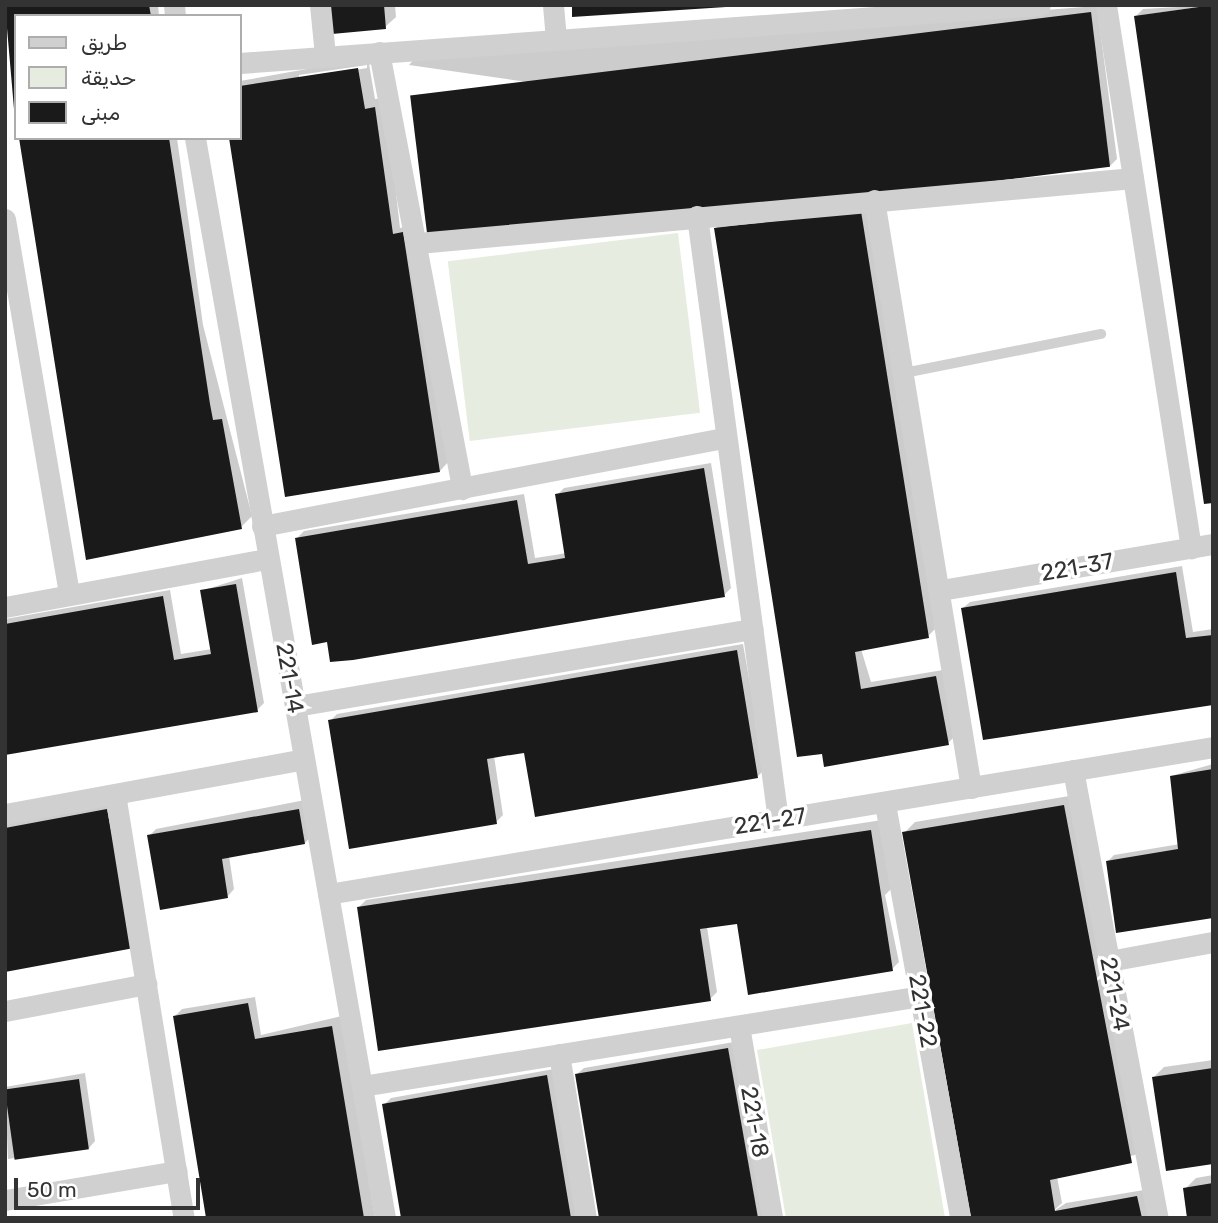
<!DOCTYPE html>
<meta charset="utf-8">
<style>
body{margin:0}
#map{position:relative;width:1218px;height:1223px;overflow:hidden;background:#fff;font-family:Rubik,Vazirmatn,sans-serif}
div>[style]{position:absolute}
.green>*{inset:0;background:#e6ecdf;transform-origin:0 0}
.shadow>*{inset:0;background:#0003}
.building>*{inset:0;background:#1a1a1a;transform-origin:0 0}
.service>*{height:10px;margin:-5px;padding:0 5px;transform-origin:5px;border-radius:5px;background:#d0d0d0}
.minor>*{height:21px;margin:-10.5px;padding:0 10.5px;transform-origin:10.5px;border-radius:10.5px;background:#d0d0d0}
span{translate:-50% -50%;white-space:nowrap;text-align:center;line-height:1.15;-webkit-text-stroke:7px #fff;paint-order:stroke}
.street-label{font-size:23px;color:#333}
.frame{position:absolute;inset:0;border:7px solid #333;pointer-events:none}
.legend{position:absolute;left:14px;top:14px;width:228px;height:126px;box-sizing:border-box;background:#fff;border:2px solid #adadad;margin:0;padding:9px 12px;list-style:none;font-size:21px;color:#333}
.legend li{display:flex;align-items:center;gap:14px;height:35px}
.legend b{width:35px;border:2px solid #adadad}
.scale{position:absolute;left:14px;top:1178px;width:186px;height:32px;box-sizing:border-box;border:4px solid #333;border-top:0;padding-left:9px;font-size:21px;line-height:24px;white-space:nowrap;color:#333;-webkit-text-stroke:5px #fff;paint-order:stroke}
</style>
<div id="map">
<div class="green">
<i style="left:678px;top:233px;width:181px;height:232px;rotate:83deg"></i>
<i style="clip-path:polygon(912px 1023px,945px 1218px,786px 1218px,757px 1050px)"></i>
</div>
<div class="shadow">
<i style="clip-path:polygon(5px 5px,158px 5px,159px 16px,16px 16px,16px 88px)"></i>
<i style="clip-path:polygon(332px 5px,395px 5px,396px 17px,385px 27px)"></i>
<i style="clip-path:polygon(1213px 5px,1136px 16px,1143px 9px)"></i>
<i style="clip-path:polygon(1097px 6px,1117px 159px,1110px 166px,409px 65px,415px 58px)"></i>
<i style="clip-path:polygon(evenodd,368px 58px,375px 99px,385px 98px,400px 228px,410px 226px,450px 460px,440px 471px,240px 138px,240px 81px,368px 58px,367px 65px,367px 68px,299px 79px,299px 75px,367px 65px)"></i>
<i style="clip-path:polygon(23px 138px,177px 138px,203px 325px,252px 516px,241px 527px)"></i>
<i style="clip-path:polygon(871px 201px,935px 629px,928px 636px,861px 649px,871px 682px,943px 670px,955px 736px,948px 743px,799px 755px,716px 228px,723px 221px)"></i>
<i style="clip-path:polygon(711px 463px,731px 588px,724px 595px,328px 640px,297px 538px,304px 531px,524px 494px,535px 558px,555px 555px,566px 553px,557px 495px,564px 488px)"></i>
<i style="clip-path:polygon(1182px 566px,1193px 632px,1213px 629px,1213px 704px,963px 608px,970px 602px)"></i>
<i style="clip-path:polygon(242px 578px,264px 703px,257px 710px,5px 754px,5px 619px,170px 590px,181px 654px,212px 649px,201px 591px)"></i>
<i style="clip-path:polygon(743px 644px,765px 769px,758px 776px,525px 751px,494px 756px,503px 815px,496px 822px,330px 721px,337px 714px)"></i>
<i style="clip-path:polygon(1213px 764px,1213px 916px,1107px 862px,1114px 855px,1180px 844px,1171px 776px)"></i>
<i style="clip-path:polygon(1075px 795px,1106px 969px,1089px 986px,1103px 977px,1138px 1154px,1057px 1177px,1062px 1203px,1051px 1213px,1066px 1203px,1144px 1190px,1149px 1218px,973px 1218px,904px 833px,915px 822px)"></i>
<i style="clip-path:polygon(117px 799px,5px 970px,5px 823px)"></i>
<i style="clip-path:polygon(310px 799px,315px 832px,305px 843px,229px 856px,234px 889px,228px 896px,149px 836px,156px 829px)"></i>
<i style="clip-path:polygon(882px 820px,891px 889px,885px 895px,899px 962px,892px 969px,739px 922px,707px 927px,717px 992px,710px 999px,359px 907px,366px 900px)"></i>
<i style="clip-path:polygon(255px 997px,261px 1035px,342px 1016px,375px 1218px,208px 1218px,175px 1016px,182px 1009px)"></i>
<i style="clip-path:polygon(734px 1042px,765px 1218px,601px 1218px,577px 1074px,584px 1068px)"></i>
<i style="clip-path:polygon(1213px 1060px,1213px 1162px,1153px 1078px,1164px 1067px)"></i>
<i style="clip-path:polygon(554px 1069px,579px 1218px,403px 1218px,384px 1105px,391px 1098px)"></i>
<i style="clip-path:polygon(85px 1073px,95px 1141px,89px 1148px,8px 1159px,5px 1087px)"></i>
<i style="clip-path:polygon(1213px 1175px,1213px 1218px,1185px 1189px,1196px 1178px)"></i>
</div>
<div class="building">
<i style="clip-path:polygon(5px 5px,149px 5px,151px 16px,16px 16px,14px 109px)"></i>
<i style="clip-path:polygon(330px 5px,384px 5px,386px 29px,332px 34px)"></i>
<i style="clip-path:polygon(572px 5px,726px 5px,726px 7px,572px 17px)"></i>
<i style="clip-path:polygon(1213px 5px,1213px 503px,1204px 504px,1134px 16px)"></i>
<i style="left:1091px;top:12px;width:156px;height:686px;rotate:83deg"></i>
<i style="clip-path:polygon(358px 68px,365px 109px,375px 107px,393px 234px,403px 232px,440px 472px,285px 497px,229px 138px,240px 138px,240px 86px)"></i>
<i style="clip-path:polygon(19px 138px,169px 138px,210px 404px,213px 420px,222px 419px,242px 529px,86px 560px)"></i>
<i style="clip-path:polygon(861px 211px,929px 638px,855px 652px,861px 689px,936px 676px,949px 745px,824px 767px,822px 754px,797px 757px,714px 228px)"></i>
<i style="clip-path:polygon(704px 468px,725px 597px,353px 660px,330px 662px,327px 642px,312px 645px,295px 538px,517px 500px,528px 564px,547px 561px,565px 558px,555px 494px)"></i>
<i style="clip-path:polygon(1176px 572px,1186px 638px,1213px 635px,1213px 705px,983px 740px,961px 608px)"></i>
<i style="clip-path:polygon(236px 584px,258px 712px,5px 755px,5px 624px,163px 596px,174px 660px,211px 654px,200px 590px)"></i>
<i style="clip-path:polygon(737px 650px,758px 778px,535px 817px,524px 753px,504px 756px,487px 759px,497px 824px,349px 849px,328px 720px)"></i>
<i style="clip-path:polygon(1213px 769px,1213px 918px,1116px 933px,1106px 861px,1178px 849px,1170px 776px)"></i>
<i style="clip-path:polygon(1064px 805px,1132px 1163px,1050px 1180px,1055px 1211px,1137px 1196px,1142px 1218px,971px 1218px,902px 832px)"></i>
<i style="clip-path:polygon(107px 809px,134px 948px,5px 972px,5px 828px)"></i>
<i style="clip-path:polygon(299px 809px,305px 844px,222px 859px,228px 898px,160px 910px,147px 835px)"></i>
<i style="clip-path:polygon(871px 830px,893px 971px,748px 995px,737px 924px,700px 929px,711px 1001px,378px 1051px,357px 907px)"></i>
<i style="clip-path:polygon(248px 1003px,255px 1039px,332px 1026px,364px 1218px,206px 1218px,173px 1016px)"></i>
<i style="clip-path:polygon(728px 1048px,758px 1218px,599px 1218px,575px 1074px)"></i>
<i style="clip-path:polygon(1213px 1068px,1213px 1164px,1166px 1171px,1152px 1077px)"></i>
<i style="clip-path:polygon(547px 1075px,571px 1218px,401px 1218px,382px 1104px)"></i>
<i style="left:79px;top:1079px;width:71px;height:75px;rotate:82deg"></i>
<i style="clip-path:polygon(1213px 1183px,1213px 1218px,1187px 1218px,1183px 1188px)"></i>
</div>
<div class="service">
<i style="left:904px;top:373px;width:201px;rotate:-11.2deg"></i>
</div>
<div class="minor">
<i style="left:174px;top:5px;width:11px;rotate:85deg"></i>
<i style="left:320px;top:5px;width:50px;rotate:84.3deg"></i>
<i style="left:553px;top:5px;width:34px;rotate:85deg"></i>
<i style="left:1106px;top:5px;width:550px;rotate:81.1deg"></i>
<i style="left:379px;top:52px;width:445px;rotate:79.2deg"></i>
<i style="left:240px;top:63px;width:802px;rotate:-4.15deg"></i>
<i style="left:195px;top:138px;width:1097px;rotate:80.02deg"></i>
<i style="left:874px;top:200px;width:596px;rotate:80.63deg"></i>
<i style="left:697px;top:216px;width:609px;rotate:82.36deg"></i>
<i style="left:5px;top:219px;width:380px;rotate:80.3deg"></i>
<i style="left:418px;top:243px;width:718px;rotate:-5.19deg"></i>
<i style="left:262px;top:526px;width:471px;rotate:-10.8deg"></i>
<i style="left:941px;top:590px;width:276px;rotate:-9.6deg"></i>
<i style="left:5px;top:607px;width:266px;rotate:-10.4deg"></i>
<i style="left:296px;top:706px;width:463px;rotate:-9.6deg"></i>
<i style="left:1073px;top:770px;width:456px;rotate:79.3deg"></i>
<i style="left:115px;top:794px;width:430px;rotate:80.8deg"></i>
<i style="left:885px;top:804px;width:421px;rotate:79.7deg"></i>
<i style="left:5px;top:814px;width:304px;rotate:-10.4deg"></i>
<i style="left:328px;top:894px;width:897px;rotate:-9.43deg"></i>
<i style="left:1109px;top:961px;width:106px;rotate:-10.4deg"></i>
<i style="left:5px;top:1011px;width:144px;rotate:-10.8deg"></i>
<i style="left:739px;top:1026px;width:195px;rotate:80.2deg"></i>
<i style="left:559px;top:1054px;width:166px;rotate:80.7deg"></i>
<i style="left:362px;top:1086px;width:566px;rotate:-9.15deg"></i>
<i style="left:5px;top:1200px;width:174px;rotate:-9.6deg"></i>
</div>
<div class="street-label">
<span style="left:1077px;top:567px;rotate:-10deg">221-37</span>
<span style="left:290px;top:678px;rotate:80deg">221-14</span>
<span style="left:770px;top:821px;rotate:-9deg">221-27</span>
<span style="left:1115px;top:994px;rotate:79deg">221-24</span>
<span style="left:923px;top:1011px;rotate:80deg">221-22</span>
<span style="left:755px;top:1122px;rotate:80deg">221-18</span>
</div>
<div class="frame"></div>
<ul class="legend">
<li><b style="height:9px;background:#d0d0d0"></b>طريق</li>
<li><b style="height:19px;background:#e6ecdf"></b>حديقة</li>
<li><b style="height:19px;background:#1a1a1a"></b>مبنى</li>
</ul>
<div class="scale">50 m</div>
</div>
